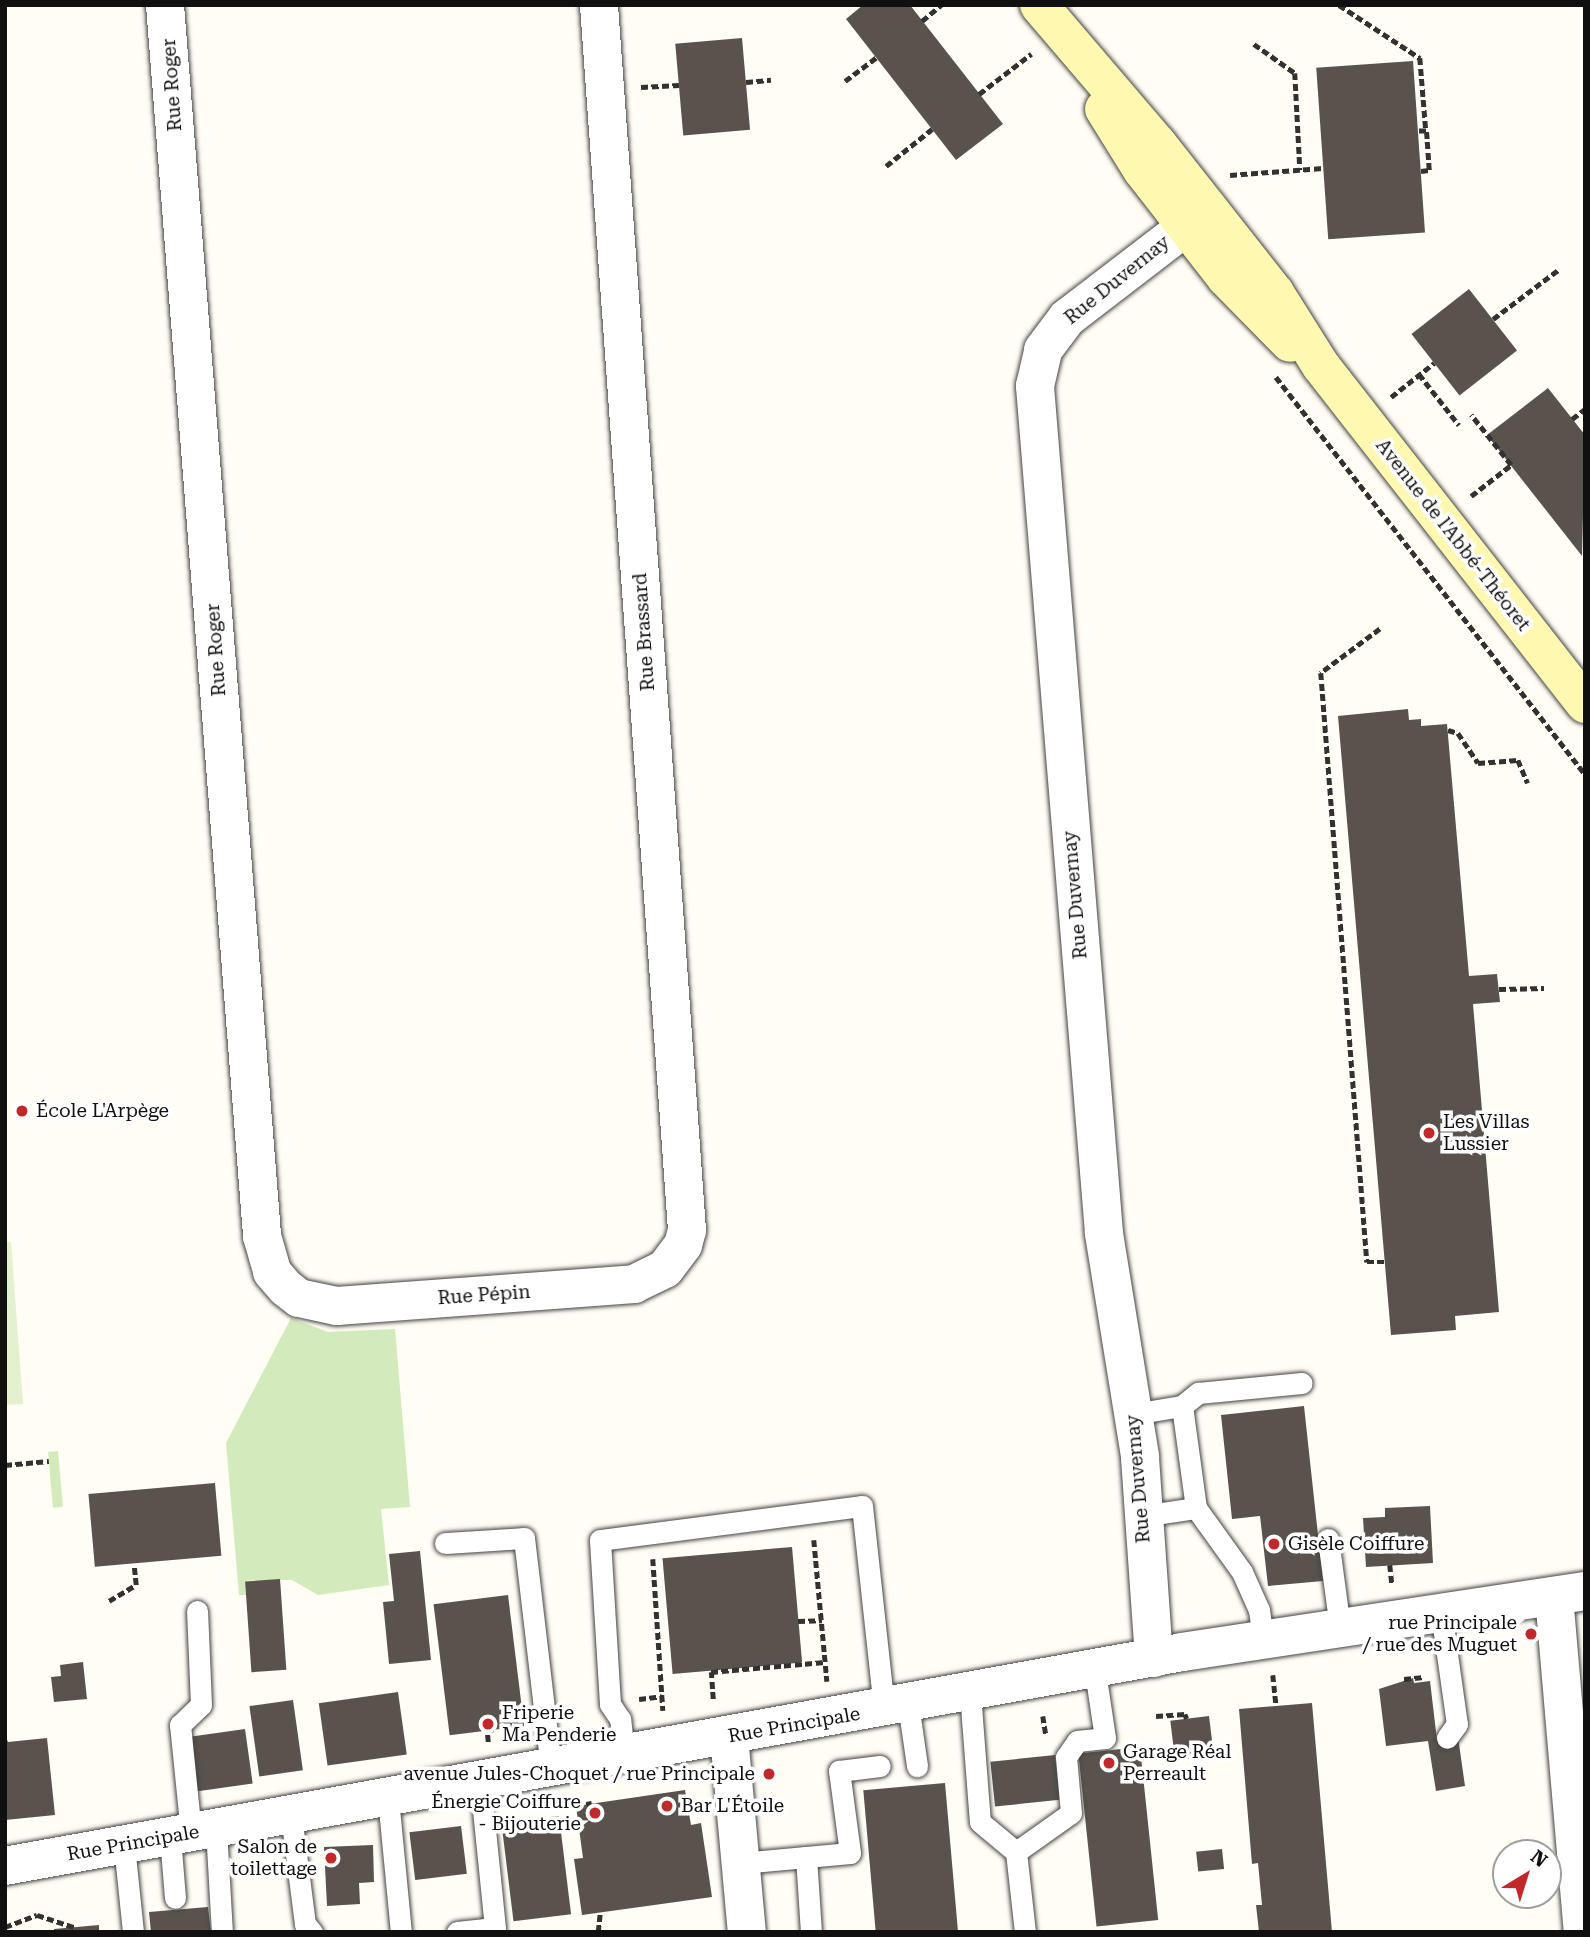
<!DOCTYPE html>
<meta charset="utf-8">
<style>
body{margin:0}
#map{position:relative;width:1590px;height:1937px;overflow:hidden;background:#fffdf4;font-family:"Roboto Serif",serif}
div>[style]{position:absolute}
.green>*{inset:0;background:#d3eabd;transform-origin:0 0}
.pitch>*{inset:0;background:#e4f1ce}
.building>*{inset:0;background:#59524d;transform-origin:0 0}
.path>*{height:4.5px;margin-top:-2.25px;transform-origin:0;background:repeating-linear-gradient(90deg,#323232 0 7px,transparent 0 10.5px)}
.roads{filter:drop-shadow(0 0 2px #434343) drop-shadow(0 0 2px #434343)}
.service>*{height:21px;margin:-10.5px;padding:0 10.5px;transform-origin:10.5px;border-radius:10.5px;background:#fff}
.minor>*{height:38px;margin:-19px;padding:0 19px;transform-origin:19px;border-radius:19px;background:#fff}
.tertiary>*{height:38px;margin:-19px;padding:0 19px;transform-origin:19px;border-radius:19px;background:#fff}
.secondary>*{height:38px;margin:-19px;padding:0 19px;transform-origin:19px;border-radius:19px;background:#fef8b0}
.dots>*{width:19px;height:19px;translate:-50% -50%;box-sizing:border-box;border:4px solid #fff;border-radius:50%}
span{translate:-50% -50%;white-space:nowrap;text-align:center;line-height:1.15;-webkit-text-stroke:7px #fff;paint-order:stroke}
.street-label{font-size:19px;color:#101010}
.poi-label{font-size:19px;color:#101010}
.left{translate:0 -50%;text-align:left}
.right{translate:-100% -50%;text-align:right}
.frame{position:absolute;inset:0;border:7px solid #101010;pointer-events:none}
.north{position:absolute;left:1492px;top:1839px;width:70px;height:70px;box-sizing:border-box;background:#fff;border:2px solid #9f9f9f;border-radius:50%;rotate:38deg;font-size:19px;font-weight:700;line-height:28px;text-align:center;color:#101010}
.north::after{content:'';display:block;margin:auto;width:24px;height:32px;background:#c1282a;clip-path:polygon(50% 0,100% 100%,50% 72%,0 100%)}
</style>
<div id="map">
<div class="green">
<i style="clip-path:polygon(291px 1318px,328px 1332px,395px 1329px,410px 1507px,381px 1509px,389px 1585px,318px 1595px,292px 1580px,255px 1580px,245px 1581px,246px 1595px,239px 1595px,226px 1443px)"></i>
<i style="left:58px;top:1451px;width:56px;height:10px;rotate:85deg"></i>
</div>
<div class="pitch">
<i style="clip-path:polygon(5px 1242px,11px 1242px,23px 1404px,5px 1405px)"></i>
</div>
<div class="building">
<i style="clip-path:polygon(863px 5px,910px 5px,1003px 124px,956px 160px,846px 19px)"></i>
<i style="left:742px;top:38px;width:92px;height:67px;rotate:85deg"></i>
<i style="left:1413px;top:61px;width:172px;height:97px;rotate:86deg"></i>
<i style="left:1469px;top:289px;width:78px;height:73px;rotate:52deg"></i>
<i style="clip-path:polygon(1548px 388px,1585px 435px,1582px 556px,1487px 435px)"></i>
<i style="clip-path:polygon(1408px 709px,1409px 720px,1421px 719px,1421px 726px,1447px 724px,1469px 976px,1497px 974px,1500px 1002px,1473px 1004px,1499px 1312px,1455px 1316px,1456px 1330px,1391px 1335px,1338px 716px)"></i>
<i style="clip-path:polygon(1304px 1406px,1323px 1581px,1268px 1586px,1260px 1516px,1232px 1519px,1221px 1415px)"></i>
<i style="left:215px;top:1483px;width:73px;height:127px;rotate:85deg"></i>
<i style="clip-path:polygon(1430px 1506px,1433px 1563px,1366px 1567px,1363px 1518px,1385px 1517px,1385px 1508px)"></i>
<i style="left:792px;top:1547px;width:116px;height:130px;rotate:85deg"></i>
<i style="clip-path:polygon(420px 1551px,431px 1660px,389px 1664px,383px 1602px,394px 1601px,389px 1554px)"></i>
<i style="left:280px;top:1579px;width:91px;height:35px;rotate:86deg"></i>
<i style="left:508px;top:1595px;width:132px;height:75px;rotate:83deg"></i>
<i style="clip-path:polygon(83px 1662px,87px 1699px,54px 1702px,51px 1677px,61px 1676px,60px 1665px)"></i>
<i style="clip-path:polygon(1413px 1678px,1414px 1683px,1430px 1681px,1437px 1740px,1458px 1737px,1465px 1786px,1436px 1791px,1428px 1741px,1386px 1746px,1379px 1689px)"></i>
<i style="left:398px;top:1692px;width:63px;height:80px;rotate:82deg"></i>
<i style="left:293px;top:1700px;width:71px;height:44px;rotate:82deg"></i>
<i style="clip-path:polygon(1312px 1703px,1332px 1932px,1259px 1932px,1256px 1905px,1262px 1905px,1258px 1863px,1252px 1864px,1239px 1709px)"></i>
<i style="left:1209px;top:1716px;width:40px;height:39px;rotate:83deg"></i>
<i style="left:245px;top:1729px;width:55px;height:59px;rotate:82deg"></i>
<i style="clip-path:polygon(5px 1735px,8px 1742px,47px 1738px,55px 1815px,5px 1820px)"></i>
<i style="left:1140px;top:1747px;width:174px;height:62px;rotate:84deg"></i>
<i style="left:1055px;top:1755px;width:45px;height:65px;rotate:84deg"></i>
<i style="left:945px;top:1783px;width:150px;height:82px;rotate:85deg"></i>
<i style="clip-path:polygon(685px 1790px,691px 1825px,701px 1823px,712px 1897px,582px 1915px,574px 1859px,583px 1858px,576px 1806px)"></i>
<i style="left:559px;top:1816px;width:99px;height:58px;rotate:83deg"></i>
<i style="left:461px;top:1826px;width:48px;height:52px;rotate:83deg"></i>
<i style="clip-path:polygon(373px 1845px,374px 1882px,359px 1883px,360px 1904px,327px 1906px,324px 1847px)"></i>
<i style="left:1222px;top:1849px;width:20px;height:26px;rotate:84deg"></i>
<i style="clip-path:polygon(208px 1907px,211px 1932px,151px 1932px,149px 1912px)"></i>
<i style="clip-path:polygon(99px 1925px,99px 1932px,54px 1932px,54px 1929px)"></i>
</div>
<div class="path">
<i style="left:1339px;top:5px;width:97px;rotate:33.2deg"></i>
<i style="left:1420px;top:58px;width:73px;rotate:85.3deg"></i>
<i style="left:1426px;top:131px;width:8px;rotate:180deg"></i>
<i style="left:922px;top:21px;width:25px;rotate:-40deg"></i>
<i style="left:1254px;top:44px;width:50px;rotate:35.3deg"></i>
<i style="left:1295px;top:73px;width:97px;rotate:87deg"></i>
<i style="left:845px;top:81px;width:39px;rotate:-37deg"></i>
<i style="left:746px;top:82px;width:25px;rotate:-5deg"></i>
<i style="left:641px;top:87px;width:38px;rotate:-3deg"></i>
<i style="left:979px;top:94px;width:66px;rotate:-37.6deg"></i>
<i style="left:886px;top:166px;width:59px;rotate:-38.8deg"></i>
<i style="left:1421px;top:171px;width:8px;rotate:-7deg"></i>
<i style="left:1429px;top:170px;width:39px;rotate:-94deg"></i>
<i style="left:1230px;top:175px;width:93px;rotate:-4.3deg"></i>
<i style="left:1493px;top:319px;width:81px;rotate:-37deg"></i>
<i style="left:1419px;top:374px;width:65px;rotate:51.9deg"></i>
<i style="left:1276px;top:377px;width:503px;rotate:52.11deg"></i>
<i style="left:1391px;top:397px;width:55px;rotate:-38.3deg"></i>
<i style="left:1572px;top:419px;width:16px;rotate:-38deg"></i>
<i style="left:1471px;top:496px;width:51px;rotate:-37.8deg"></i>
<i style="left:1511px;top:465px;width:64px;rotate:-128.7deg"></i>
<i style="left:1380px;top:629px;width:74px;rotate:143.3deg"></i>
<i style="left:1321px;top:673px;width:591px;rotate:85.53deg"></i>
<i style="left:1367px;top:1262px;width:18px"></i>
<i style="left:1448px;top:730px;width:10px;rotate:17deg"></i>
<i style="left:1458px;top:733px;width:36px;rotate:56deg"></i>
<i style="left:1478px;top:763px;width:40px;rotate:-4.3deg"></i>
<i style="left:1518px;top:760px;width:25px;rotate:67deg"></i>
<i style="left:1499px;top:989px;width:45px;rotate:-1.3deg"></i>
<i style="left:5px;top:1465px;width:44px;rotate:-5.2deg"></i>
<i style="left:814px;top:1540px;width:142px;rotate:84.7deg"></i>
<i style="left:653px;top:1559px;width:152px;rotate:86.2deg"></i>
<i style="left:1390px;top:1565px;width:20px;rotate:84deg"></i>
<i style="left:109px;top:1601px;width:31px;rotate:-31deg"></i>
<i style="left:136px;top:1585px;width:20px;rotate:-96deg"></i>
<i style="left:798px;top:1621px;width:24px;rotate:-2deg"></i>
<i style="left:1273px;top:1675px;width:31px;rotate:84deg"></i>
<i style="left:1404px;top:1679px;width:20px;rotate:-6deg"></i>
<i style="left:639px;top:1699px;width:23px;rotate:-7deg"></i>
<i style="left:713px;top:1699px;width:27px;rotate:-94deg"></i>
<i style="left:711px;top:1672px;width:114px;rotate:-5deg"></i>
<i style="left:1043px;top:1716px;width:19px;rotate:81deg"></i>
<i style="left:1156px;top:1716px;width:29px;rotate:-4deg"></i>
<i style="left:1185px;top:1714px;width:5px;rotate:68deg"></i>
<i style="left:488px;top:1742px;width:12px;rotate:-95deg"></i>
<i style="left:487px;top:1730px;width:8px;rotate:-7deg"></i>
<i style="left:574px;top:1798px;width:8px;rotate:76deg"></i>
<i style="left:576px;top:1806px;width:16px;rotate:-11deg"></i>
<i style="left:5px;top:1927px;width:34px;rotate:-21deg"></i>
<i style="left:37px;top:1915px;width:39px;rotate:18deg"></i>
<i style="left:598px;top:1932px;width:19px;rotate:-84deg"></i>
</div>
<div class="roads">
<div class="service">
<i style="left:1133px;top:1414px;width:50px;rotate:-9.3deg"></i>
<i style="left:1182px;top:1406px;width:21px;rotate:-39deg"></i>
<i style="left:1198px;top:1393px;width:104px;rotate:-5.5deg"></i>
<i style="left:1196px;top:1508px;width:79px;rotate:54.3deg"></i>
<i style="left:1242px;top:1572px;width:42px;rotate:65.9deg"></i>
<i style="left:1259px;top:1610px;width:30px;rotate:82deg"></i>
<i style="left:1142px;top:1516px;width:55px;rotate:-8.4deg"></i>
<i style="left:1196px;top:1508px;width:103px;rotate:-97.8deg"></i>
<i style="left:1328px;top:1539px;width:90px;rotate:82.3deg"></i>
<i style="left:445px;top:1543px;width:79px;rotate:-3.6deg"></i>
<i style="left:524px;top:1538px;width:232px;rotate:83.3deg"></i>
<i style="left:1441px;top:1612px;width:113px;rotate:81.9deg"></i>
<i style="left:1457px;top:1724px;width:17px;rotate:126deg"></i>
<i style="left:970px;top:1693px;width:129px;rotate:85.6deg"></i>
<i style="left:980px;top:1822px;width:47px;rotate:39.8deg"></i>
<i style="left:1016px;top:1852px;width:81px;rotate:83.6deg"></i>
<i style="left:908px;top:1704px;width:63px;rotate:81.7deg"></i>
<i style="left:624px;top:1755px;width:36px;rotate:-96deg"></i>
<i style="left:620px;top:1719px;width:18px;rotate:-124deg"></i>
<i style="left:610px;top:1704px;width:164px;rotate:-93.5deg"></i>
<i style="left:600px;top:1540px;width:264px;rotate:-7.4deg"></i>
<i style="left:862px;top:1506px;width:204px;rotate:83.8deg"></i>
<i style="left:388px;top:1798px;width:135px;rotate:84.5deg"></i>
<i style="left:291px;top:1815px;width:110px;rotate:82.7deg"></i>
<i style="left:305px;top:1924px;width:11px;rotate:49deg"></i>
<i style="left:216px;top:1829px;width:103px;rotate:86.7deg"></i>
<i style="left:191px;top:1833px;width:109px;rotate:-95.8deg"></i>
<i style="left:180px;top:1725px;width:29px;rotate:-44deg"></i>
<i style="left:201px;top:1705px;width:94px;rotate:-92.4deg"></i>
<i style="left:170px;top:1837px;width:61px;rotate:85.3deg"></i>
<i style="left:124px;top:1845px;width:87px;rotate:84.1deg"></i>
<i style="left:1016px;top:1852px;width:67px;rotate:-35.3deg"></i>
<i style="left:1071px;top:1813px;width:56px;rotate:-95.1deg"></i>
<i style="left:1066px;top:1757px;width:19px;rotate:-55deg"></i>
<i style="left:1077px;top:1741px;width:28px;rotate:-6deg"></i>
<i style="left:1105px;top:1738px;width:68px;rotate:-98.5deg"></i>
<i style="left:806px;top:1857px;width:44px;rotate:-5.2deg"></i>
<i style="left:850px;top:1853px;width:83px;rotate:-97.6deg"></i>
<i style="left:839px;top:1771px;width:41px;rotate:-7deg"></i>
<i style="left:741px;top:1863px;width:65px;rotate:-5.3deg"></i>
<i style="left:806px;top:1857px;width:75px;rotate:86.2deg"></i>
<i style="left:457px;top:1932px;width:38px;rotate:-6deg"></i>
<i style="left:495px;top:1928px;width:148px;rotate:-95.8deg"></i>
</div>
<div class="minor">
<i style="left:165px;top:5px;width:1235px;rotate:85.49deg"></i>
<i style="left:262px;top:1236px;width:37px;rotate:74deg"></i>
<i style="left:272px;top:1272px;width:21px;rotate:49deg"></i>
<i style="left:286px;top:1288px;width:16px;rotate:38deg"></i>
<i style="left:299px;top:1298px;width:39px;rotate:12deg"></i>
<i style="left:337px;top:1306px;width:298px;rotate:-4.2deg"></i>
<i style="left:634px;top:1284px;width:34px;rotate:-26deg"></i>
<i style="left:665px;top:1269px;width:30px;rotate:-53deg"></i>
<i style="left:683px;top:1245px;width:16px;rotate:-75deg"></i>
<i style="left:687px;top:1230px;width:1228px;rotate:-94.11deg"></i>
<i style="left:1554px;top:1596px;width:337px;rotate:85.1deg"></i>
<i style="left:1154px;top:1658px;width:202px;rotate:-94deg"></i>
<i style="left:1140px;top:1456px;width:226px;rotate:-99.2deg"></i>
<i style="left:1104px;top:1233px;width:850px;rotate:-94.66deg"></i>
<i style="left:1035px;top:386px;width:37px;rotate:-77deg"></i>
<i style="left:1043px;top:350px;width:40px;rotate:-53deg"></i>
<i style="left:1067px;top:318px;width:179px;rotate:-37.5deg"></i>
<i style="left:729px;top:1736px;width:197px;rotate:84.8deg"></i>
</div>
<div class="tertiary">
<i style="left:5px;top:1866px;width:1196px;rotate:-10.3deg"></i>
<i style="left:1182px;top:1652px;width:408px;rotate:-8.6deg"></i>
</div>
<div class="secondary">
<i style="left:1039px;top:5px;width:182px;rotate:49.5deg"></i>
<i style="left:1157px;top:143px;width:191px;rotate:51.8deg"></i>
<i style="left:1275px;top:293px;width:86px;rotate:57.8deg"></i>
<i style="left:1321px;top:366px;width:429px;rotate:52deg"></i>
<i style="left:1104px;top:109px;width:72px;rotate:58.1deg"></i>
<i style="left:1142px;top:170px;width:137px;rotate:52.1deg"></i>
<i style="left:1226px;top:278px;width:91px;rotate:45.4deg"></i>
</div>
</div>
<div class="dots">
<i style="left:22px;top:1111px;background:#c1282a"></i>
<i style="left:1429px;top:1133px;background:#c1282a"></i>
<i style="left:1274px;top:1544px;background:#c1282a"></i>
<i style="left:1531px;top:1634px;background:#c1282a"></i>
<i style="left:488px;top:1724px;background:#c1282a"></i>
<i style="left:1109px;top:1763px;background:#c1282a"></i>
<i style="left:769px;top:1774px;background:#c1282a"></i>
<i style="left:667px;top:1806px;background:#c1282a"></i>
<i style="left:595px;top:1813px;background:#c1282a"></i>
<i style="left:331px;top:1858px;background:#c1282a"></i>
</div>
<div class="street-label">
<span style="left:172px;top:85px;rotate:-94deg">Rue Roger</span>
<span style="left:1117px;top:280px;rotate:-39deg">Rue Duvernay</span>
<span style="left:1453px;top:535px;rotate:52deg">Avenue de l'Abbé-Théoret</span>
<span style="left:644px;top:632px;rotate:-94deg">Rue Brassard</span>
<span style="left:216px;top:650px;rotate:-94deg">Rue Roger</span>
<span style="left:1075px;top:895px;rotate:-95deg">Rue Duvernay</span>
<span style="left:484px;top:1295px;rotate:-4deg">Rue Pépin</span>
<span style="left:1138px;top:1479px;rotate:-95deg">Rue Duvernay</span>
<span style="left:794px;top:1725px;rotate:-10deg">Rue Principale</span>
<span style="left:133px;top:1843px;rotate:-10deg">Rue Principale</span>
</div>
<div class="poi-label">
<span class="left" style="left:36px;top:1111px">École L'Arpège</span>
<span class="left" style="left:1443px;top:1133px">Les Villas<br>Lussier</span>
<span class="left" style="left:1288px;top:1544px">Gisèle Coiffure</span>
<span class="right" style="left:1517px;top:1634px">rue Principale<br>/ rue des Muguet</span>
<span class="left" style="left:502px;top:1724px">Friperie<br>Ma Penderie</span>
<span class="left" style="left:1123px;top:1763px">Garage Réal<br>Perreault</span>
<span class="right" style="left:755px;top:1774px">avenue Jules-Choquet / rue Principale</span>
<span class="right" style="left:581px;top:1813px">Énergie Coiffure<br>- Bijouterie</span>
<span class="left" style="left:681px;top:1806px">Bar L'Étoile</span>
<span class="right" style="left:317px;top:1858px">Salon de<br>toilettage</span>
</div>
<div class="frame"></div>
<div class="north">N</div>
</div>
